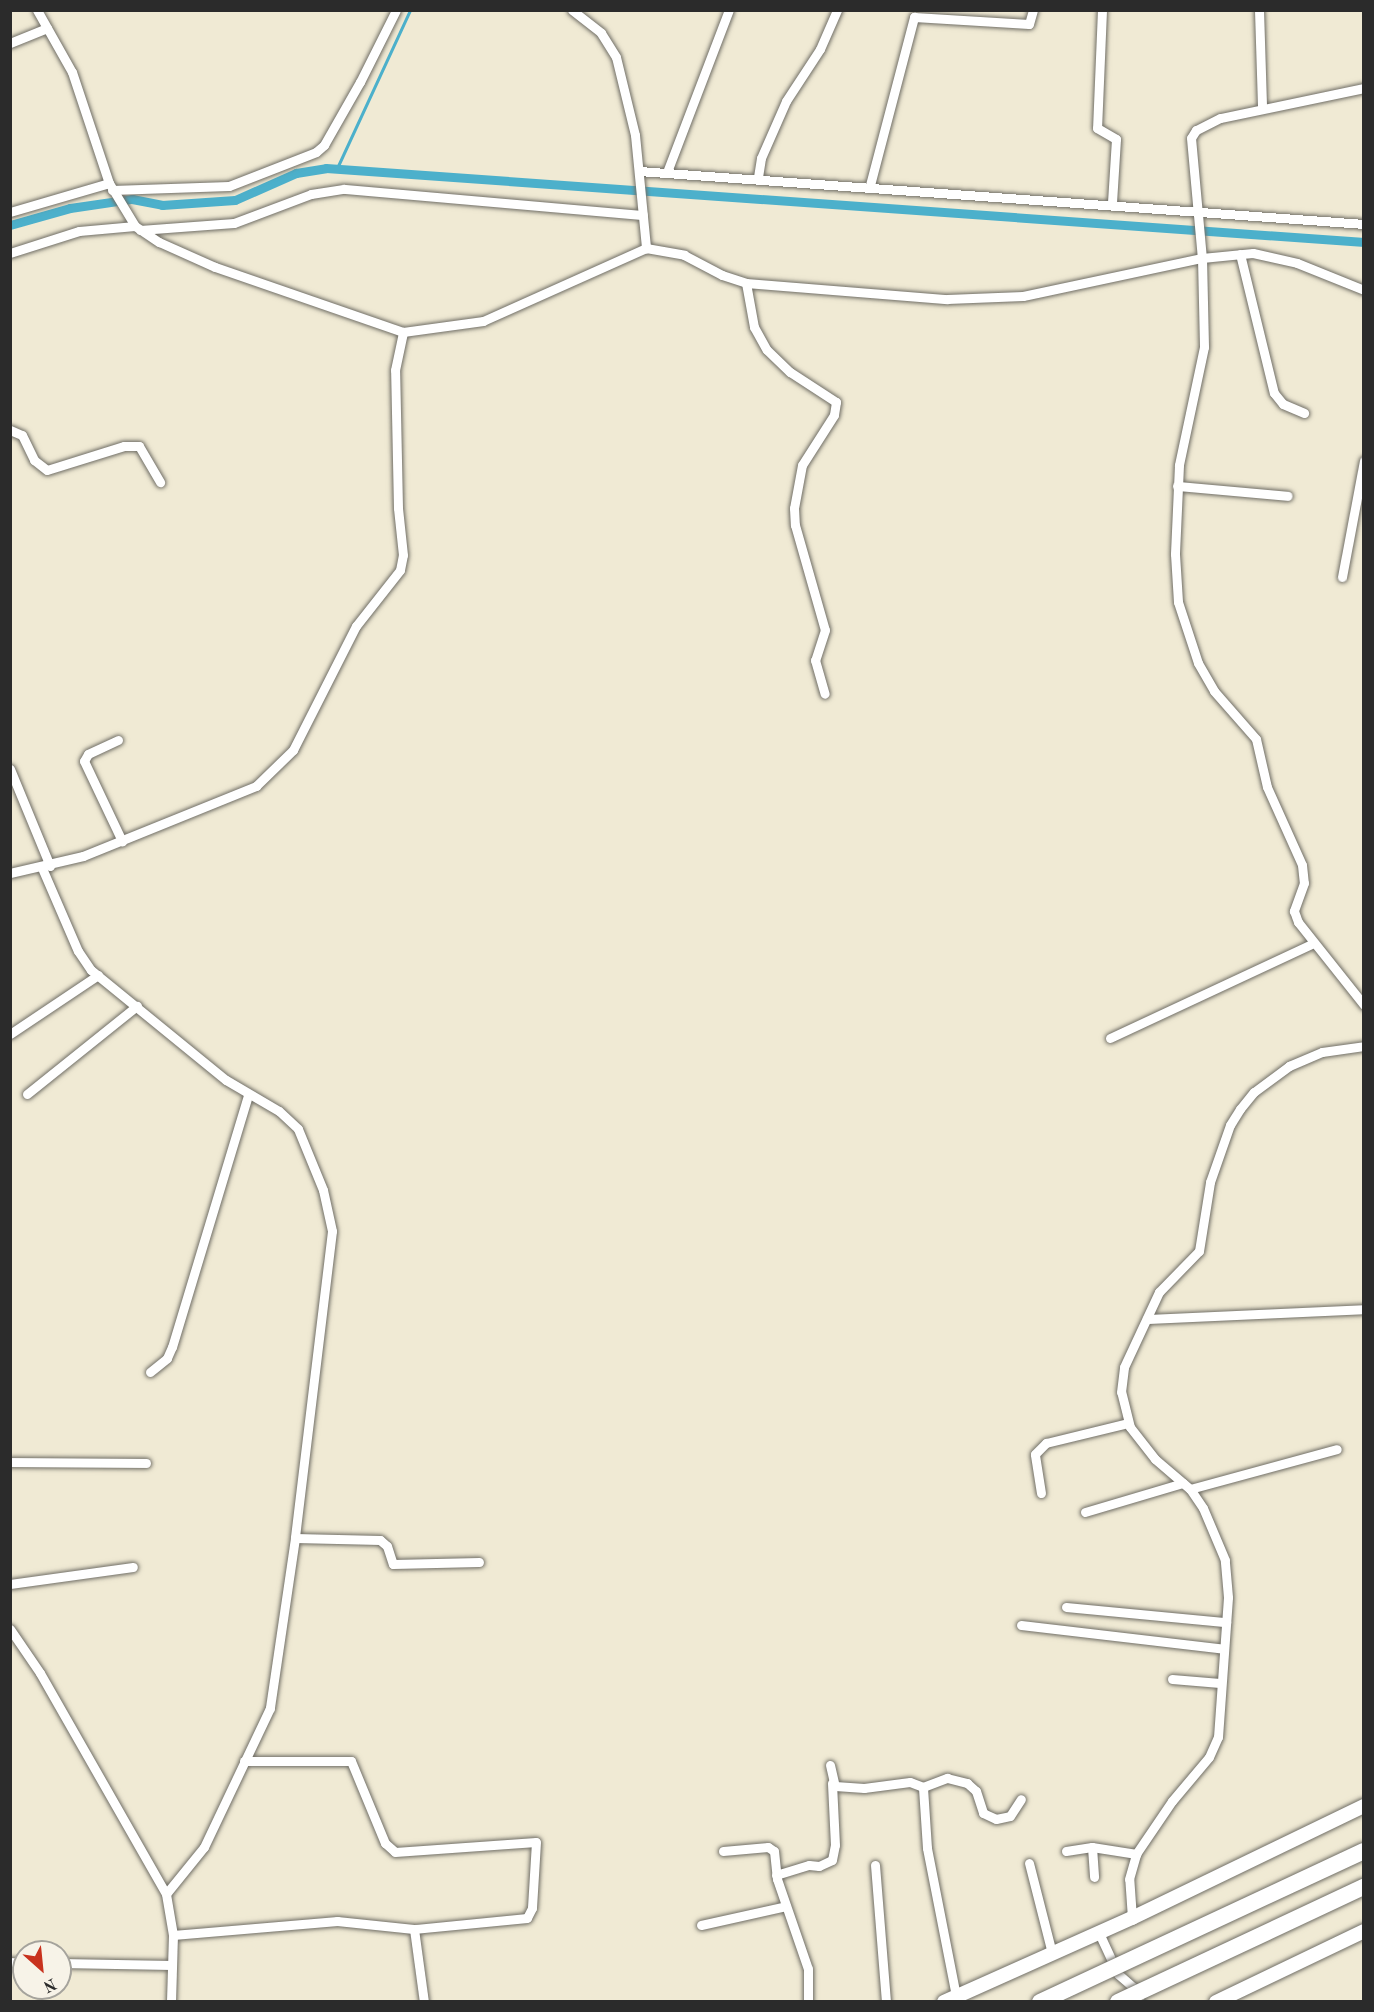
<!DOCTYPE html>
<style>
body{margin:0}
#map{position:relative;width:1374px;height:2012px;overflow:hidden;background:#f0ead4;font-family:"Old Standard TT",serif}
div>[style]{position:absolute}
.stream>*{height:3px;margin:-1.5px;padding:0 1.5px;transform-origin:1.5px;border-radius:1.5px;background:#4cb0cb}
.canal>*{height:9px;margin:-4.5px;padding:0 4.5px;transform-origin:4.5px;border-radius:4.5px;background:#4cb0cb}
.roads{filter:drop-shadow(0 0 2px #706e66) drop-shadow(0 0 2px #706e66)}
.street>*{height:9px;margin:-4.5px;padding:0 4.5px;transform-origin:4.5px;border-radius:4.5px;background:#fff}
.secondary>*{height:14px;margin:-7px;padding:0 7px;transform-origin:7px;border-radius:7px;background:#fff}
.bridges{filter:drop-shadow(0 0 2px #706e66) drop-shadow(0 0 2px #706e66)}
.highway-bridge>*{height:16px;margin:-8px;padding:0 8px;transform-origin:8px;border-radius:8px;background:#fff}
span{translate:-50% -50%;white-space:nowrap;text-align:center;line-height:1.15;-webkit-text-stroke:4.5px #f7f3e8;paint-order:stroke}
.frame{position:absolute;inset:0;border:12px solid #2b2b2b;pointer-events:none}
.north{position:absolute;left:12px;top:1940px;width:60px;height:60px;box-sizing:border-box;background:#f7f3e8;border:2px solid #a5a39c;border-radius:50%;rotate:153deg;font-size:16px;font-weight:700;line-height:24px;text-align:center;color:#2b2b2b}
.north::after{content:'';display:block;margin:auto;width:21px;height:27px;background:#c8321e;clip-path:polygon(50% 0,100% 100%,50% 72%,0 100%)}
</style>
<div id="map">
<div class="stream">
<i style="left:337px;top:168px;width:174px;rotate:-65.2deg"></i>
</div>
<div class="canal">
<i style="left:10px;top:225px;width:62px;rotate:-15.8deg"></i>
<i style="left:70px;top:208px;width:63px;rotate:-8.3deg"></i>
<i style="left:132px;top:199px;width:31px;rotate:11deg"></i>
<i style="left:162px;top:205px;width:73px;rotate:-3.9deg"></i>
<i style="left:235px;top:200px;width:67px;rotate:-23.9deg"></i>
<i style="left:296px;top:173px;width:30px;rotate:-9deg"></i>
<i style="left:326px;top:168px;width:1041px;rotate:4.08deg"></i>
</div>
<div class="roads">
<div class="street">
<i style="left:37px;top:10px;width:71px;rotate:60.6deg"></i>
<i style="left:72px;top:72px;width:117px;rotate:71.6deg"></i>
<i style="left:109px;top:183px;width:50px;rotate:58.8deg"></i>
<i style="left:572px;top:10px;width:37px;rotate:38deg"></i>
<i style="left:601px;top:33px;width:28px;rotate:58deg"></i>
<i style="left:616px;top:57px;width:80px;rotate:76.3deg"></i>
<i style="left:635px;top:135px;width:114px;rotate:84.4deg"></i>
<i style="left:1102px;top:10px;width:118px;rotate:92.4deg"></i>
<i style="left:1097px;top:128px;width:22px;rotate:30deg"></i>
<i style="left:1116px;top:139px;width:64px;rotate:93.6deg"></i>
<i style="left:1259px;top:10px;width:98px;rotate:88.2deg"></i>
<i style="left:10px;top:43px;width:40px;rotate:-22deg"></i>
<i style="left:1364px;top:88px;width:147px;rotate:168.2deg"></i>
<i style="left:1220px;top:118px;width:27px;rotate:153deg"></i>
<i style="left:1196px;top:130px;width:9px;rotate:122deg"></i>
<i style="left:1191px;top:138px;width:121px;rotate:84.8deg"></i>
<i style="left:1202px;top:258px;width:89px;rotate:88.7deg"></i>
<i style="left:1204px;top:347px;width:121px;rotate:102deg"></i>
<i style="left:1179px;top:465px;width:89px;rotate:92.6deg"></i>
<i style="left:1175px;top:554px;width:48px;rotate:86.4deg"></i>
<i style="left:1178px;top:602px;width:64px;rotate:71.8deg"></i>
<i style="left:1198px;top:663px;width:32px;rotate:60deg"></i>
<i style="left:1214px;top:691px;width:64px;rotate:48.8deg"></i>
<i style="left:1256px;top:739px;width:49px;rotate:77.1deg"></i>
<i style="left:1267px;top:787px;width:85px;rotate:65.8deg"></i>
<i style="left:1302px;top:865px;width:18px;rotate:84deg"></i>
<i style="left:1304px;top:883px;width:30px;rotate:110deg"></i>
<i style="left:1294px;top:911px;width:12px;rotate:70deg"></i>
<i style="left:1298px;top:922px;width:106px;rotate:51.5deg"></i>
<i style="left:639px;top:171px;width:727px;rotate:4.18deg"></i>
<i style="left:667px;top:172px;width:173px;rotate:-69.1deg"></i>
<i style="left:758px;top:177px;width:19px;rotate:-81deg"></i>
<i style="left:761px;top:158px;width:62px;rotate:-66.3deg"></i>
<i style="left:786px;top:101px;width:62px;rotate:-56.8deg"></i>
<i style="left:820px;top:49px;width:43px;rotate:-66.4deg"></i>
<i style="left:870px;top:185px;width:174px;rotate:-75.3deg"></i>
<i style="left:914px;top:17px;width:115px;rotate:3.5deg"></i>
<i style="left:1029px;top:24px;width:15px;rotate:-74deg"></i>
<i style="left:112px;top:190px;width:117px;rotate:-2deg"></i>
<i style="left:229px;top:186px;width:93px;rotate:-21.3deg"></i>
<i style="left:316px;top:152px;width:11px;rotate:-41deg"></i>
<i style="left:324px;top:145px;width:73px;rotate:-60.3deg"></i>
<i style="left:360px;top:82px;width:80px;rotate:-63.4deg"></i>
<i style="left:10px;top:212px;width:103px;rotate:-16.3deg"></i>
<i style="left:140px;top:230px;width:94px;rotate:-4.3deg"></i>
<i style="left:234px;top:223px;width:82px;rotate:-20.6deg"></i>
<i style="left:311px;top:194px;width:33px;rotate:-9deg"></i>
<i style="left:344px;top:189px;width:300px;rotate:5deg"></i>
<i style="left:10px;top:253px;width:72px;rotate:-17.7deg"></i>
<i style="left:79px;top:231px;width:56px;rotate:-5.1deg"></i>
<i style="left:135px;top:226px;width:29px;rotate:34deg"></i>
<i style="left:159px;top:242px;width:61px;rotate:24.1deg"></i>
<i style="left:215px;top:267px;width:199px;rotate:19.1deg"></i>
<i style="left:1240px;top:254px;width:143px;rotate:76.3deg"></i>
<i style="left:1274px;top:393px;width:14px;rotate:51deg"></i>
<i style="left:1283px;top:404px;width:23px;rotate:23deg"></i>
<i style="left:746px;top:283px;width:45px;rotate:79.7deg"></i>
<i style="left:754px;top:327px;width:26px;rotate:61deg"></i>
<i style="left:767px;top:350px;width:32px;rotate:44deg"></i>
<i style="left:790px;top:372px;width:55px;rotate:33.1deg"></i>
<i style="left:836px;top:402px;width:13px;rotate:99deg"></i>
<i style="left:834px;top:415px;width:59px;rotate:122.6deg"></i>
<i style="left:802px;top:465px;width:44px;rotate:100.5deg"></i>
<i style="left:794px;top:508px;width:17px;rotate:87deg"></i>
<i style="left:795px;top:525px;width:109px;rotate:74.1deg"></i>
<i style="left:825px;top:630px;width:32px;rotate:108deg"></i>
<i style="left:815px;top:660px;width:35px;rotate:74deg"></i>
<i style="left:10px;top:430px;width:13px;rotate:23deg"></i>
<i style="left:22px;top:435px;width:28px;rotate:64deg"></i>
<i style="left:34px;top:460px;width:16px;rotate:38deg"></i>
<i style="left:47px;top:470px;width:81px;rotate:-17.3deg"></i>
<i style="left:124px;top:446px;width:15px"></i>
<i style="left:139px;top:446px;width:42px;rotate:59.7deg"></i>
<i style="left:1177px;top:486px;width:111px;rotate:5.1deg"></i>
<i style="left:1342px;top:577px;width:118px;rotate:-79.3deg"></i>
<i style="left:118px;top:740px;width:33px;rotate:155deg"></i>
<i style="left:88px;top:754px;width:8px;rotate:120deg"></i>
<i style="left:84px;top:761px;width:89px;rotate:64.6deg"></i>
<i style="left:10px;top:769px;width:105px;rotate:67.6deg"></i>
<i style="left:42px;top:868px;width:90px;rotate:66.6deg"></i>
<i style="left:78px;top:951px;width:23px;rotate:56deg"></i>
<i style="left:91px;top:970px;width:174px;rotate:39.2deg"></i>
<i style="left:226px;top:1080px;width:61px;rotate:30.3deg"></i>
<i style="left:279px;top:1111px;width:26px;rotate:43deg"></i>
<i style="left:298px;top:1129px;width:66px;rotate:67.7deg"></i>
<i style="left:323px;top:1190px;width:42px;rotate:77.6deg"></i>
<i style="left:332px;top:1231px;width:309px;rotate:96.9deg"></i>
<i style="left:295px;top:1538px;width:172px;rotate:98.4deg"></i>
<i style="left:270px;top:1708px;width:154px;rotate:115.4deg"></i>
<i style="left:204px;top:1847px;width:60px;rotate:129deg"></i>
<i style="left:166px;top:1894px;width:42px;rotate:80.3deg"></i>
<i style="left:10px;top:873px;width:75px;rotate:-13.1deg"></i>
<i style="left:83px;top:856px;width:187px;rotate:-22deg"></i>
<i style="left:256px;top:786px;width:52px;rotate:-44.2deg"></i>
<i style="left:293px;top:750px;width:139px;rotate:-63.1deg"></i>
<i style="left:356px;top:626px;width:71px;rotate:-51.8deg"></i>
<i style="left:400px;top:570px;width:15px;rotate:-79deg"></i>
<i style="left:403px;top:555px;width:47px;rotate:-96.1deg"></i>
<i style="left:398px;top:508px;width:138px;rotate:-91.2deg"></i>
<i style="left:395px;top:370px;width:39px;rotate:-78deg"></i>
<i style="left:403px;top:332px;width:81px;rotate:-7.8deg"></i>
<i style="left:483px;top:321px;width:179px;rotate:-24.1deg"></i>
<i style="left:646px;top:248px;width:39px;rotate:10deg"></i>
<i style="left:684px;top:255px;width:43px;rotate:27.8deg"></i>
<i style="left:722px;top:275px;width:25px;rotate:18deg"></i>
<i style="left:746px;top:283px;width:202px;rotate:4.6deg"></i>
<i style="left:947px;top:299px;width:76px;rotate:-2.3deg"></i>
<i style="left:1023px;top:296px;width:183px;rotate:-12deg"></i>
<i style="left:1202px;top:258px;width:51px;rotate:-5.6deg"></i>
<i style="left:1253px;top:253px;width:45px;rotate:12.8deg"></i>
<i style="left:1297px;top:263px;width:72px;rotate:21.9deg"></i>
<i style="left:10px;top:1034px;width:106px;rotate:-33.8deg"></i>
<i style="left:1110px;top:1038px;width:223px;rotate:-25deg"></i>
<i style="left:27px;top:1094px;width:141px;rotate:-38.7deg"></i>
<i style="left:1147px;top:1319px;width:217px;rotate:-2.6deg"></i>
<i style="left:150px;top:1372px;width:22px;rotate:-39deg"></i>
<i style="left:167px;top:1358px;width:12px;rotate:-66deg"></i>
<i style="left:172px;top:1347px;width:263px;rotate:-73.2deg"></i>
<i style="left:10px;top:1462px;width:136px;rotate:0.4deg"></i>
<i style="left:1190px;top:1489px;width:152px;rotate:-15.2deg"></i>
<i style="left:1041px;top:1493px;width:39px;rotate:-99deg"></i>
<i style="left:1035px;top:1454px;width:16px;rotate:-45deg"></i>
<i style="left:1046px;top:1443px;width:84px;rotate:-13.7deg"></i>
<i style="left:1085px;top:1512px;width:102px;rotate:-16.5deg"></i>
<i style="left:295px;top:1538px;width:85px;rotate:1.3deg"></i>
<i style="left:380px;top:1540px;width:9px;rotate:41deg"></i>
<i style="left:387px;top:1546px;width:19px;rotate:72deg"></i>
<i style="left:393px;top:1564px;width:86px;rotate:-1.3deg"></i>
<i style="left:10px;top:1584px;width:124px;rotate:-7.9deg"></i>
<i style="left:1066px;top:1607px;width:161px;rotate:5.4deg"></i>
<i style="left:1021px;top:1625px;width:204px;rotate:6.7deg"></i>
<i style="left:10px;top:1629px;width:53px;rotate:55.7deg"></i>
<i style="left:40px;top:1673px;width:254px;rotate:60.3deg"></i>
<i style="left:1172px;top:1679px;width:48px;rotate:4.8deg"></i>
<i style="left:244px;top:1761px;width:107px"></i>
<i style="left:351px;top:1761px;width:89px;rotate:67.5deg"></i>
<i style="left:385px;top:1843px;width:13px;rotate:42deg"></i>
<i style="left:395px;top:1852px;width:141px;rotate:-4.1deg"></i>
<i style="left:536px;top:1842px;width:66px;rotate:93.5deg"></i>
<i style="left:532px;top:1908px;width:11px;rotate:117deg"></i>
<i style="left:527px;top:1918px;width:114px;rotate:174.4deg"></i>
<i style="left:830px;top:1765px;width:22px;rotate:77deg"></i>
<i style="left:835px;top:1786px;width:29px;rotate:4deg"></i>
<i style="left:864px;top:1788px;width:46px;rotate:-7.4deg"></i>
<i style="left:910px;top:1782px;width:14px;rotate:21deg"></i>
<i style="left:1092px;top:1847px;width:30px;rotate:86deg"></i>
<i style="left:723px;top:1851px;width:45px;rotate:-5.1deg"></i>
<i style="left:768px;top:1847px;width:7px;rotate:34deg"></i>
<i style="left:774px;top:1851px;width:28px;rotate:84deg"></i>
<i style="left:777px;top:1879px;width:95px;rotate:71deg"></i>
<i style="left:808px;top:1969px;width:33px;rotate:90deg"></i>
<i style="left:1066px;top:1851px;width:26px;rotate:-9deg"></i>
<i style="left:1092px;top:1847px;width:45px;rotate:9deg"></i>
<i style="left:1029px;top:1863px;width:93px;rotate:75.7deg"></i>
<i style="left:875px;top:1865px;width:137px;rotate:85.4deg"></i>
<i style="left:776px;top:1875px;width:34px;rotate:-17deg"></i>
<i style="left:809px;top:1865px;width:10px;rotate:6deg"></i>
<i style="left:819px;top:1866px;width:14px;rotate:-25deg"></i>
<i style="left:832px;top:1860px;width:15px;rotate:-79deg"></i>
<i style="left:835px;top:1845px;width:62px;rotate:-92.8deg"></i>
<i style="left:1132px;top:1918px;width:39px;rotate:-94deg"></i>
<i style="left:1129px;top:1879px;width:26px;rotate:-74deg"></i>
<i style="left:1136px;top:1854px;width:64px;rotate:-55.8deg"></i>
<i style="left:1172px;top:1801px;width:57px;rotate:-49.9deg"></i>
<i style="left:1209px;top:1757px;width:22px;rotate:-66deg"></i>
<i style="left:1218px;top:1737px;width:140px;rotate:-85.9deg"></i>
<i style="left:1228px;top:1597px;width:37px;rotate:-95deg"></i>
<i style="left:1225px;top:1560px;width:56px;rotate:-112.9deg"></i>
<i style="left:1203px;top:1508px;width:23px;rotate:-124deg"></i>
<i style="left:1190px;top:1489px;width:46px;rotate:-139.4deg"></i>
<i style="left:1155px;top:1459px;width:41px;rotate:-128deg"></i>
<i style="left:1130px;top:1427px;width:36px;rotate:-104deg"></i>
<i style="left:1121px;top:1392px;width:25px;rotate:-83deg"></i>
<i style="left:1124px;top:1367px;width:83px;rotate:-65deg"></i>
<i style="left:1159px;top:1292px;width:57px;rotate:-45.7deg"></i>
<i style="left:1199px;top:1251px;width:70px;rotate:-80.9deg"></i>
<i style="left:1210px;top:1182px;width:60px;rotate:-70.7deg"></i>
<i style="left:1230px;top:1125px;width:19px;rotate:-58deg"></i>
<i style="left:1240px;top:1109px;width:22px;rotate:-51deg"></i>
<i style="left:1254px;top:1092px;width:44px;rotate:-36.6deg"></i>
<i style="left:1289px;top:1066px;width:36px;rotate:-23deg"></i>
<i style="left:1322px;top:1052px;width:42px;rotate:-8.1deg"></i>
<i style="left:701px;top:1925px;width:87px;rotate:-12.6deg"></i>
<i style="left:1099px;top:1933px;width:45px;rotate:65.1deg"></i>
<i style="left:1118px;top:1974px;width:20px;rotate:41deg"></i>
<i style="left:1133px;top:1987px;width:17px;rotate:65deg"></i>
<i style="left:10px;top:1962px;width:14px;rotate:4deg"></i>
<i style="left:60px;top:1963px;width:112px;rotate:1deg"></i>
<i style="left:956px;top:1996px;width:151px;rotate:-101.1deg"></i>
<i style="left:927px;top:1848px;width:61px;rotate:-93.8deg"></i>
<i style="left:923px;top:1787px;width:26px;rotate:-21deg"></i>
<i style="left:947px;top:1778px;width:21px;rotate:14deg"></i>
<i style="left:967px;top:1783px;width:12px;rotate:42deg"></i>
<i style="left:976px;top:1791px;width:23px;rotate:72deg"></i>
<i style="left:983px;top:1813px;width:14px;rotate:25deg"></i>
<i style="left:996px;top:1819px;width:14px;rotate:-12deg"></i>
<i style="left:1010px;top:1816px;width:20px;rotate:-57deg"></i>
<i style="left:171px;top:2002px;width:67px;rotate:-88.3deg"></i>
<i style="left:173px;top:1935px;width:165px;rotate:-4.9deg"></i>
<i style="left:337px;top:1921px;width:77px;rotate:5.9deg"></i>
<i style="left:414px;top:1929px;width:74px;rotate:82.2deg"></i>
</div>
<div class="secondary">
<i style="left:944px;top:2002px;width:206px;rotate:-24.1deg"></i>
<i style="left:1132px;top:1918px;width:258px;rotate:-25.8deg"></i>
<i style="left:1216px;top:2002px;width:164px;rotate:-25.6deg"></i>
</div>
</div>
<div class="bridges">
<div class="highway-bridge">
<i style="left:1040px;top:2002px;width:357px;rotate:-25deg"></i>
<i style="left:1118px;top:2002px;width:272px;rotate:-25.1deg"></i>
</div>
</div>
<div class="frame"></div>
<div class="north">N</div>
</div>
